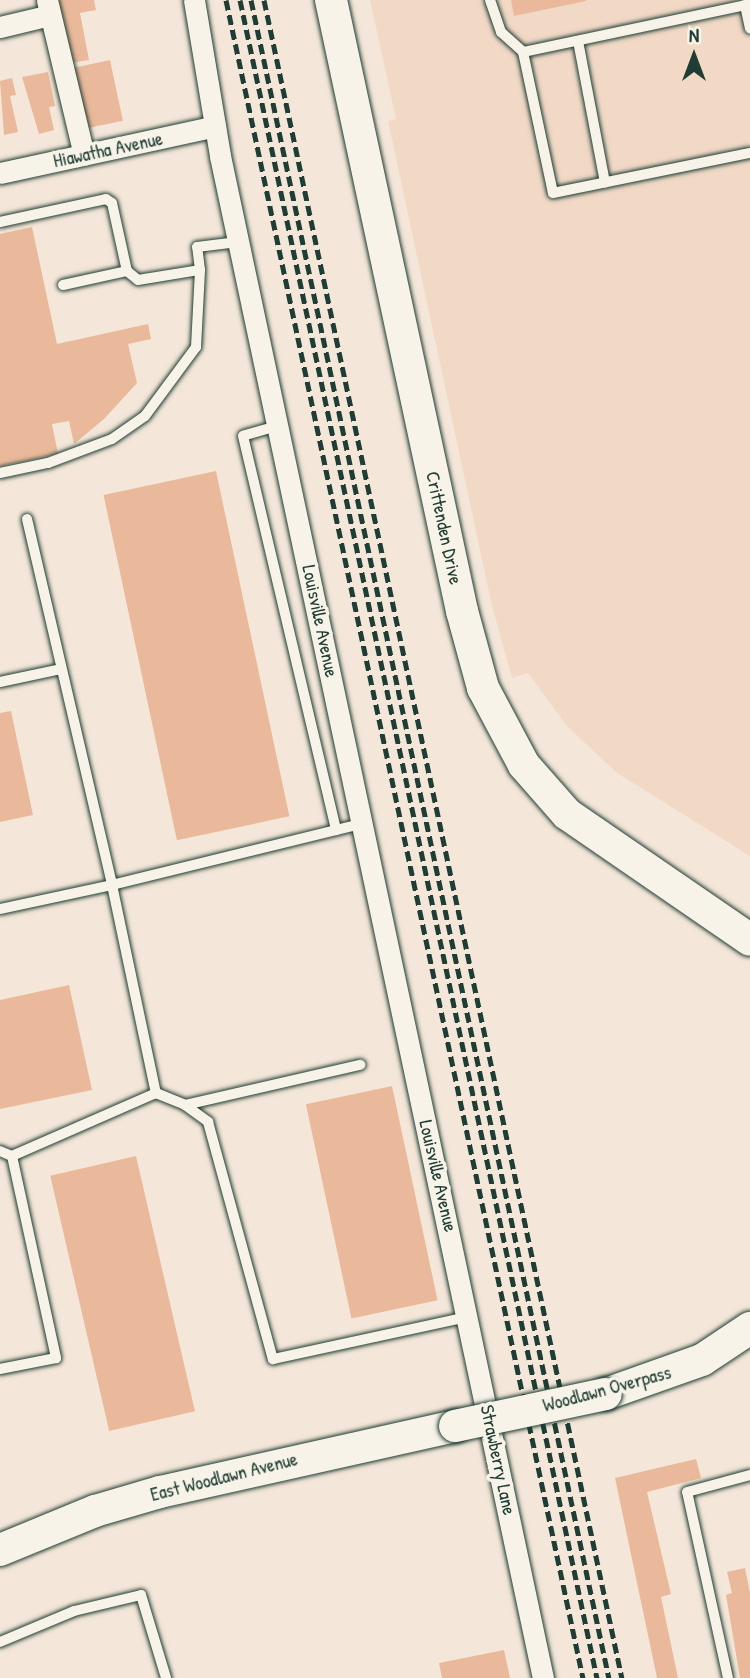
<!DOCTYPE html>
<style>
body{margin:0}
#map{position:relative;width:750px;height:1678px;overflow:hidden;background:#f4e7d9;font-family:"Patrick Hand",sans-serif}
div>[style]{position:absolute}
.built>*{inset:0;background:#f1d9c6}
.building>*{inset:0;background:#eab99b;transform-origin:0 0}
.roads{filter:drop-shadow(0 0 2px #1f3d34) drop-shadow(0 0 2px #1f3d34)}
.service>*{height:10px;margin:-5px;padding:0 5px;transform-origin:5px;border-radius:5px;background:#f7f3e8}
.minor>*{height:21px;margin:-10.5px;padding:0 10.5px;transform-origin:10.5px;border-radius:10.5px;background:#f7f3e8}
.secondary>*{height:32px;margin:-16px;padding:0 16px;transform-origin:16px;border-radius:16px;background:#f7f3e8}
.rail>*{height:5px;margin-top:-2.5px;transform-origin:0;background:repeating-linear-gradient(90deg,#1f3d34 0 10px,transparent 0 15px)}
.bridges{filter:drop-shadow(0 0 2px #1f3d34) drop-shadow(0 0 2px #1f3d34)}
.secondary-bridge>*{height:32px;margin:-16px;padding:0 16px;transform-origin:16px;border-radius:16px;background:#f7f3e8}
span{translate:-50% -50%;white-space:nowrap;text-align:center;line-height:1.15;-webkit-text-stroke:7px #f7f3e8;paint-order:stroke}
.street-label{font-size:19px;color:#1f3d34}
.north{position:absolute;left:659px;top:21px;width:70px;height:70px;-webkit-text-stroke:5px #f7f3e8;paint-order:stroke;rotate:0deg;font-size:19px;font-weight:700;line-height:28px;text-align:center;color:#1f3d34}
.north::after{content:'';display:block;margin:auto;width:24px;height:32px;background:#1f3d34;clip-path:polygon(50% 0,100% 100%,50% 72%,0 100%)}
</style>
<div id="map">
<div class="built">
<i style="clip-path:polygon(370px 0,750px 0,750px 856px,617px 773px,566px 725px,528px 673px,512px 678px,492px 606px,388px 121px,396px 119px)"></i>
</div>
<div class="building">
<i style="clip-path:polygon(57px 0,94px 0,96px 10px,80px 13px,89px 60px,71px 63px)"></i>
<i style="clip-path:polygon(511px 0,586px 0,586px 1px,514px 16px)"></i>
<i style="left:110px;top:60px;width:62px;height:38px;rotate:78deg"></i>
<i style="clip-path:polygon(48px 72px,55px 106px,49px 107px,54px 130px,39px 134px,22px 77px)"></i>
<i style="clip-path:polygon(12px 78px,16px 95px,10px 96px,18px 132px,4px 135px,0 81px)"></i>
<i style="clip-path:polygon(32px 227px,57px 344px,148px 324px,151px 339px,128px 344px,137px 383px,104px 419px,74px 444px,69px 421px,52px 424px,58px 454px,0 466px,0 234px)"></i>
<i style="left:216px;top:471px;width:353px;height:115px;rotate:78deg"></i>
<i style="clip-path:polygon(11px 711px,33px 815px,0 822px,0 713px)"></i>
<i style="clip-path:polygon(69px 985px,92px 1090px,0 1109px,0 1000px)"></i>
<i style="left:392px;top:1086px;width:219px;height:88px;rotate:78deg"></i>
<i style="left:136px;top:1156px;width:262px;height:88px;rotate:77deg"></i>
<i style="clip-path:polygon(696px 1459px,701px 1478px,647px 1492px,671px 1594px,661px 1597px,678px 1678px,657px 1678px,615px 1478px)"></i>
<i style="clip-path:polygon(745px 1568px,750px 1593px,750px 1678px,740px 1678px,726px 1595px,732px 1593px,727px 1572px)"></i>
<i style="clip-path:polygon(504px 1650px,510px 1678px,442px 1678px,439px 1663px)"></i>
</div>
<div class="roads">
<div class="service">
<i style="left:490px;top:0;width:34px;rotate:71deg"></i>
<i style="left:501px;top:32px;width:30px;rotate:42deg"></i>
<i style="left:523px;top:52px;width:144px;rotate:78deg"></i>
<i style="left:553px;top:193px;width:201px;rotate:-11.5deg"></i>
<i style="left:745px;top:5px;width:24px;rotate:78deg"></i>
<i style="left:578px;top:41px;width:144px;rotate:79.2deg"></i>
<i style="left:523px;top:52px;width:232px;rotate:-11.9deg"></i>
<i style="left:0;top:222px;width:108px;rotate:-12.2deg"></i>
<i style="left:106px;top:199px;width:7px;rotate:34deg"></i>
<i style="left:112px;top:203px;width:70px;rotate:77.6deg"></i>
<i style="left:127px;top:271px;width:14px;rotate:39deg"></i>
<i style="left:138px;top:280px;width:63px;rotate:-9.2deg"></i>
<i style="left:200px;top:270px;width:23px;rotate:-97deg"></i>
<i style="left:197px;top:247px;width:41px;rotate:-7deg"></i>
<i style="left:63px;top:285px;width:66px;rotate:-12.3deg"></i>
<i style="left:277px;top:426px;width:35px;rotate:164deg"></i>
<i style="left:243px;top:436px;width:405px;rotate:76.7deg"></i>
<i style="left:0;top:473px;width:49px;rotate:-11.8deg"></i>
<i style="left:48px;top:463px;width:68px;rotate:-20.6deg"></i>
<i style="left:112px;top:439px;width:40px;rotate:-34.9deg"></i>
<i style="left:145px;top:416px;width:86px;rotate:-53.5deg"></i>
<i style="left:196px;top:347px;width:77px;rotate:-87deg"></i>
<i style="left:27px;top:519px;width:376px;rotate:76.9deg"></i>
<i style="left:112px;top:885px;width:260px;rotate:-13.8deg"></i>
<i style="left:0;top:682px;width:62px;rotate:-12deg"></i>
<i style="left:0;top:909px;width:115px;rotate:-12.1deg"></i>
<i style="left:112px;top:885px;width:213px;rotate:78.1deg"></i>
<i style="left:156px;top:1093px;width:157px;rotate:156.4deg"></i>
<i style="left:156px;top:1093px;width:31px;rotate:22deg"></i>
<i style="left:185px;top:1105px;width:29px;rotate:36deg"></i>
<i style="left:208px;top:1122px;width:246px;rotate:74.7deg"></i>
<i style="left:273px;top:1359px;width:199px;rotate:-12.2deg"></i>
<i style="left:185px;top:1105px;width:180px;rotate:-12.9deg"></i>
<i style="left:0;top:1151px;width:13px;rotate:23deg"></i>
<i style="left:12px;top:1156px;width:207px;rotate:77.7deg"></i>
<i style="left:56px;top:1358px;width:57px;rotate:168.9deg"></i>
<i style="left:0;top:1642px;width:80px;rotate:-22.7deg"></i>
<i style="left:74px;top:1611px;width:69px;rotate:-13.4deg"></i>
<i style="left:141px;top:1595px;width:87px;rotate:73.2deg"></i>
<i style="left:728px;top:1678px;width:190px;rotate:-102.4deg"></i>
<i style="left:687px;top:1492px;width:65px;rotate:-15.1deg"></i>
</div>
<div class="minor">
<i style="left:47px;top:0;width:159px;rotate:76.6deg"></i>
<i style="left:194px;top:0;width:158px;rotate:80.5deg"></i>
<i style="left:220px;top:156px;width:1556px;rotate:78.02deg"></i>
<i style="left:0;top:27px;width:51px;rotate:-13.5deg"></i>
<i style="left:0;top:173px;width:220px;rotate:-12.3deg"></i>
</div>
<div class="secondary">
<i style="left:331px;top:0;width:625px;rotate:77.9deg"></i>
<i style="left:462px;top:611px;width:80px;rotate:74.7deg"></i>
<i style="left:483px;top:688px;width:87px;rotate:62deg"></i>
<i style="left:524px;top:765px;width:65px;rotate:48.7deg"></i>
<i style="left:567px;top:814px;width:222px;rotate:34.5deg"></i>
<i style="left:606px;top:1394px;width:102px;rotate:-19.5deg"></i>
<i style="left:702px;top:1360px;width:58px;rotate:-33.7deg"></i>
<i style="left:0;top:1550px;width:103px;rotate:-22.3deg"></i>
<i style="left:95px;top:1511px;width:68px;rotate:-16.3deg"></i>
<i style="left:160px;top:1492px;width:302px;rotate:-12.6deg"></i>
</div>
</div>
<div class="rail">
<i style="left:226px;top:0;width:1716px;rotate:77.99deg"></i>
<i style="left:240px;top:0;width:1716px;rotate:77.99deg"></i>
<i style="left:251px;top:0;width:1716px;rotate:77.96deg"></i>
<i style="left:264px;top:0;width:1716px;rotate:77.96deg"></i>
</div>
<div class="bridges">
<div class="secondary-bridge">
<i style="left:455px;top:1426px;width:154px;rotate:-12deg"></i>
</div>
</div>
<div class="street-label">
<span style="left:108px;top:150px;rotate:-12deg">Hiawatha Avenue</span>
<span style="left:444px;top:528px;rotate:78deg">Crittenden Drive</span>
<span style="left:320px;top:621px;rotate:78deg">Louisville Avenue</span>
<span style="left:438px;top:1176px;rotate:77deg">Louisville Avenue</span>
<span style="left:607px;top:1389px;rotate:-15deg">Woodlawn Overpass</span>
<span style="left:498px;top:1460px;rotate:78deg">Strawberry Lane</span>
<span style="left:224px;top:1477px;rotate:-14deg">East Woodlawn Avenue</span>
</div>
<div class="north">N</div>
</div>
